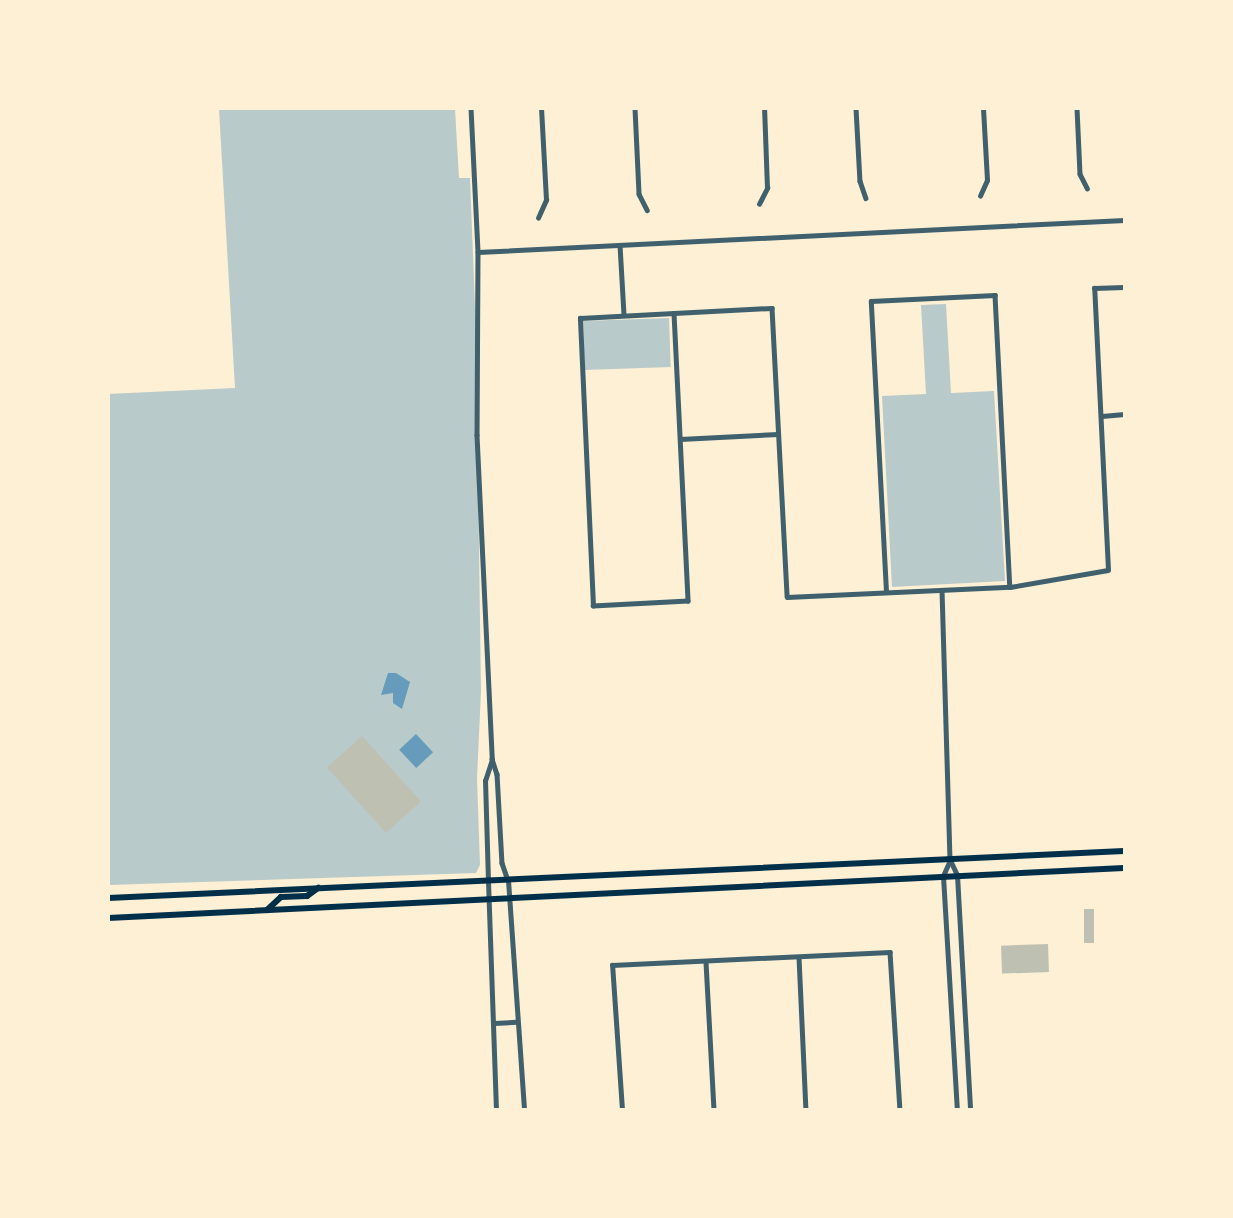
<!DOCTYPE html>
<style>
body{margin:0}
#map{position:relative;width:1233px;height:1218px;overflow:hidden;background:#fdf0d5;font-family:"Noto Serif",serif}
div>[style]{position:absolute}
.green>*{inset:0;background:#b9caca;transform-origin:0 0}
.water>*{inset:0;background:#669bbc;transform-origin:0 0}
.building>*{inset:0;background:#bec0b2;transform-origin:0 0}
.minor>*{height:4.5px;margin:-2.25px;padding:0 2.25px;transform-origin:2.25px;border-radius:2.25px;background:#3f606c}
.tertiary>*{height:5px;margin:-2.5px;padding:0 2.5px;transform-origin:2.5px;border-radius:2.5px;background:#3f606c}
.primary>*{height:6px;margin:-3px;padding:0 3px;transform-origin:3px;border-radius:3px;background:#003049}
span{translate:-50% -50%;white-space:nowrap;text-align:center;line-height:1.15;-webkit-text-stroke:6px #fdf0d5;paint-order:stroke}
.frame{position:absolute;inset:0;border:110px solid #fdf0d5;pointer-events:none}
</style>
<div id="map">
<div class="green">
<i style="clip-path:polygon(219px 109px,455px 109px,459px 178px,470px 178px,476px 332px,481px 691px,477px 779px,480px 865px,476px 873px,109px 885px,108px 394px,235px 388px)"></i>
<i style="clip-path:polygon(946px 304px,951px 393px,994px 391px,1005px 581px,892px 587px,882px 396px,926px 394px,921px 305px)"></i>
<i style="left:669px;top:318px;width:49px;height:86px;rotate:88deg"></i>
</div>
<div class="water">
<i style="clip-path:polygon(388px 673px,396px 673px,410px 682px,402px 709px,393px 703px,393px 693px,381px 695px)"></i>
<i style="left:416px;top:734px;width:25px;height:23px;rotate:47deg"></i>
</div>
<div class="building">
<i style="left:362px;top:736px;width:88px;height:47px;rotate:48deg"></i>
<i style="left:1084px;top:909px;width:10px;height:34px"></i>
<i style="left:1048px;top:944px;width:28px;height:47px;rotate:88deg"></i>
</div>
<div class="minor">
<i style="left:471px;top:108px;width:144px;rotate:87.2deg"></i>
<i style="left:478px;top:252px;width:183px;rotate:90.3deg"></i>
<i style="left:477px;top:435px;width:324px;rotate:87.3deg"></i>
<i style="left:492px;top:759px;width:16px;rotate:72deg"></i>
<i style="left:497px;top:774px;width:89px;rotate:86.8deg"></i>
<i style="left:502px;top:863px;width:18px;rotate:71deg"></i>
<i style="left:635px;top:108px;width:86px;rotate:87.3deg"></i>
<i style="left:639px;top:194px;width:18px;rotate:63deg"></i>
<i style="left:856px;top:108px;width:73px;rotate:86.9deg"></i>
<i style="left:860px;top:181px;width:18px;rotate:71deg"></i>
<i style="left:1077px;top:108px;width:66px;rotate:87.4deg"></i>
<i style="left:1080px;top:174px;width:16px;rotate:63deg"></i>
<i style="left:980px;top:196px;width:17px;rotate:-66deg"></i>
<i style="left:987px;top:180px;width:72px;rotate:-93.2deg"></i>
<i style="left:759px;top:204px;width:18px;rotate:-63deg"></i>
<i style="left:767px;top:188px;width:80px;rotate:-92.1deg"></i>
<i style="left:538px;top:218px;width:20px;rotate:-66deg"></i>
<i style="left:546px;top:200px;width:92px;rotate:-93.1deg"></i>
<i style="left:620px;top:245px;width:70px;rotate:86.7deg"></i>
<i style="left:478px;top:252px;width:647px;rotate:-2.84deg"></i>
<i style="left:674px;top:313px;width:288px;rotate:87.2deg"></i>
<i style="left:688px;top:601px;width:95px;rotate:177deg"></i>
<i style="left:593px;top:606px;width:288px;rotate:-92.6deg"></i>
<i style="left:580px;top:318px;width:192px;rotate:-3deg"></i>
<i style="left:772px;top:308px;width:289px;rotate:87deg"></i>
<i style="left:787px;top:597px;width:223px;rotate:-2.6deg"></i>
<i style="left:1010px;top:587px;width:99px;rotate:-9.8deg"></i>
<i style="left:1108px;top:570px;width:282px;rotate:-92.8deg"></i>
<i style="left:1094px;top:288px;width:30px;rotate:-2deg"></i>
<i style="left:1102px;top:416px;width:22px;rotate:-5deg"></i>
<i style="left:680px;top:439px;width:98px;rotate:-2.9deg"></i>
<i style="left:942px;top:590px;width:270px;rotate:88.3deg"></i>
<i style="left:886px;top:592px;width:291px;rotate:-93deg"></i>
<i style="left:871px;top:301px;width:124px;rotate:-2.8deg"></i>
<i style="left:995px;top:295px;width:292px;rotate:87.1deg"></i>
<i style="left:488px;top:881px;width:100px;rotate:-91.7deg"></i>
<i style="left:485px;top:781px;width:22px;rotate:-72deg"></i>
<i style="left:799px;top:957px;width:153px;rotate:87.4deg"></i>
<i style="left:706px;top:962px;width:148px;rotate:86.9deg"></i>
<i style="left:622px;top:1110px;width:145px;rotate:-93.9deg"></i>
<i style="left:612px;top:965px;width:278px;rotate:-2.7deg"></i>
<i style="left:890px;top:952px;width:158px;rotate:86.4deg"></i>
</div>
<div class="tertiary">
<i style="left:950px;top:860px;width:17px;rotate:65deg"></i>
<i style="left:957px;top:875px;width:235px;rotate:86.8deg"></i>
<i style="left:950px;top:860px;width:17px;rotate:114deg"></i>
<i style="left:943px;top:876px;width:234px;rotate:86.6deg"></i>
<i style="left:508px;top:880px;width:231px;rotate:86deg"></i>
<i style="left:488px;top:881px;width:229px;rotate:88deg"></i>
<i style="left:494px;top:1023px;width:22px;rotate:-3deg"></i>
</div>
<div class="primary">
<i style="left:108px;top:898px;width:1017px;rotate:-2.65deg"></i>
<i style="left:267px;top:910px;width:19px;rotate:-43deg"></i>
<i style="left:281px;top:897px;width:26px;rotate:-2deg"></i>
<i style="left:307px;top:896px;width:14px;rotate:-36deg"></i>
<i style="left:108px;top:918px;width:1017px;rotate:-2.82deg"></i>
</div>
<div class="frame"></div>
</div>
